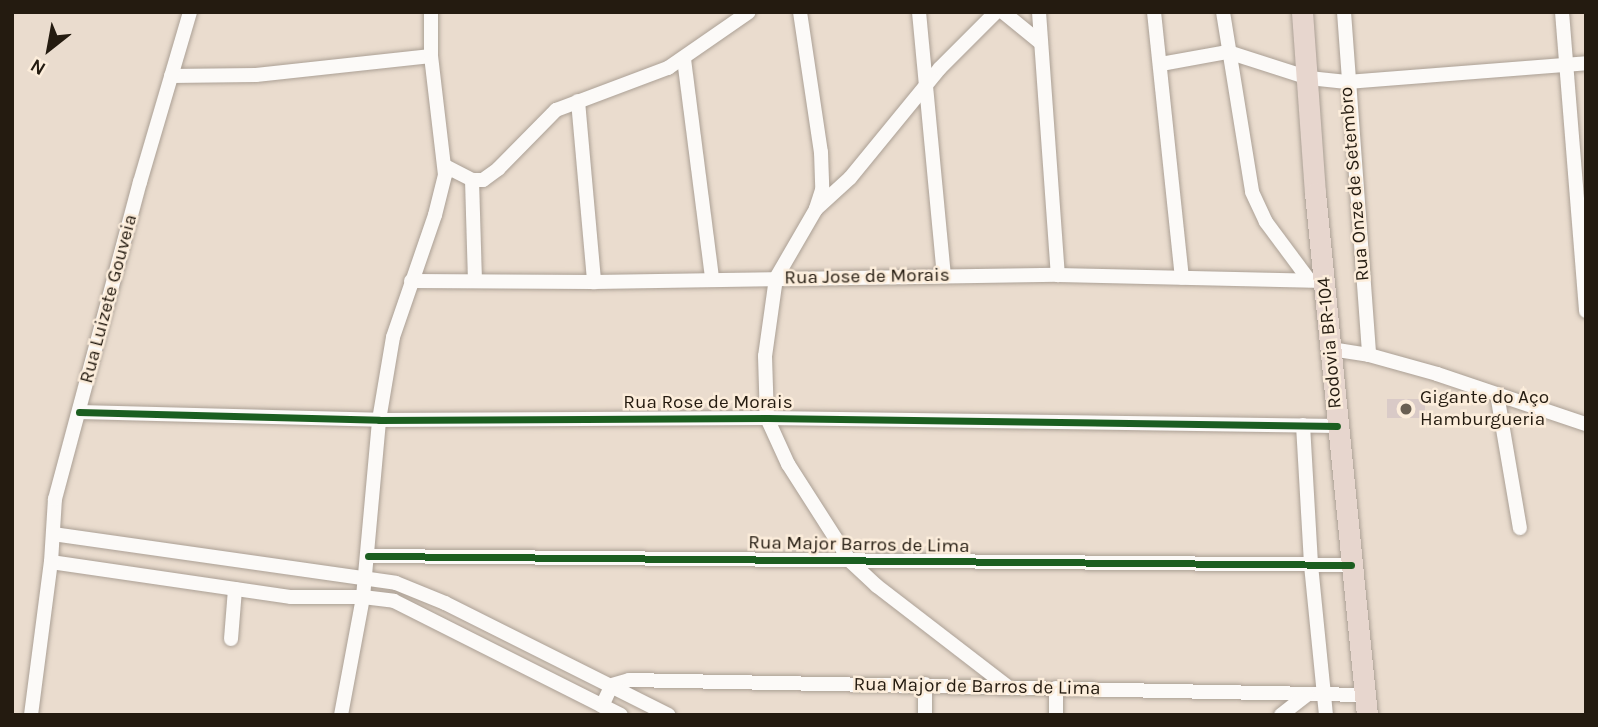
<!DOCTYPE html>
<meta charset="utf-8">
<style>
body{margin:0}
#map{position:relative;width:1598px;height:727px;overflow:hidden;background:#eadcce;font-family:Karla,sans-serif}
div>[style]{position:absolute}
.building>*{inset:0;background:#d9cac7;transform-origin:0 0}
.roads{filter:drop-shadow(0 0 2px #aba095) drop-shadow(0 0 2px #aba095)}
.minor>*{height:14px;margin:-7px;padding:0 7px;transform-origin:7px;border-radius:7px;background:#fcfaf8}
.highway>*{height:21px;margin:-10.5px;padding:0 10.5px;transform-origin:10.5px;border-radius:10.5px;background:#e7d6ce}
.cycleway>*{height:7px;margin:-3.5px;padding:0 3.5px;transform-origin:3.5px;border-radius:3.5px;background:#1b5e20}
.dots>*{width:19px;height:19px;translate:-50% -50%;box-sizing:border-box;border:4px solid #fceddb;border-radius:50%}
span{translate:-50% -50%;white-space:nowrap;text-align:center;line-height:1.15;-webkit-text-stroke:5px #fceddb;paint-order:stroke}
.street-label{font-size:19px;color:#241b10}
.poi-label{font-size:19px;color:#241b10}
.left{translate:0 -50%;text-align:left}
.frame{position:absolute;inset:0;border:14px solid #241b10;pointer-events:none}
.north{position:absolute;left:14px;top:14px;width:70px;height:70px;-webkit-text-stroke:5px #fceddb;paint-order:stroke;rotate:211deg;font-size:19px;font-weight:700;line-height:28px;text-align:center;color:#241b10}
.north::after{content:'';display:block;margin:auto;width:24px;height:32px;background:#241b10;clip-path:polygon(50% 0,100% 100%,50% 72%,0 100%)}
</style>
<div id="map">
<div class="building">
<i style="left:1425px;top:399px;width:19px;height:38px;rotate:90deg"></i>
</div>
<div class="roads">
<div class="minor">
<i style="left:800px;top:12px;width:142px;rotate:81.5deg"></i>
<i style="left:821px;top:152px;width:38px;rotate:88deg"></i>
<i style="left:822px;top:190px;width:20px;rotate:108deg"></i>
<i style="left:816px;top:209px;width:80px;rotate:120.1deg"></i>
<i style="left:776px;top:278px;width:79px;rotate:98deg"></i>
<i style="left:765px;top:356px;width:62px;rotate:88.2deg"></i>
<i style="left:767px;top:418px;width:51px;rotate:65.5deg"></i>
<i style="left:788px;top:464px;width:115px;rotate:57.4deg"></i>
<i style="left:850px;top:561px;width:37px;rotate:43deg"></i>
<i style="left:877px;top:586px;width:164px;rotate:37.6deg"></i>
<i style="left:919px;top:12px;width:265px;rotate:84.6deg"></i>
<i style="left:1003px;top:12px;width:49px;rotate:39.2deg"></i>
<i style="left:1039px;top:12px;width:264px;rotate:85.9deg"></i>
<i style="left:1154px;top:12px;width:267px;rotate:84deg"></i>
<i style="left:1223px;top:12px;width:182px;rotate:80.8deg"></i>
<i style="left:1252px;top:192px;width:33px;rotate:65deg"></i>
<i style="left:1266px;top:222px;width:72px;rotate:53.4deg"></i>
<i style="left:1344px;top:12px;width:344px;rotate:85.8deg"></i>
<i style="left:1562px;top:12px;width:300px;rotate:85.4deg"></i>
<i style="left:684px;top:59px;width:222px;rotate:82.7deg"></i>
<i style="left:1161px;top:64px;width:68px;rotate:-10.2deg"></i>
<i style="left:1228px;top:52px;width:85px;rotate:17.8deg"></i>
<i style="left:1309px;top:78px;width:38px;rotate:6deg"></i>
<i style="left:1347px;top:82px;width:240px;rotate:-4.5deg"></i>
<i style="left:171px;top:76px;width:85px;rotate:-0.7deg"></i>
<i style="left:256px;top:75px;width:176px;rotate:-6.2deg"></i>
<i style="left:578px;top:101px;width:182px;rotate:84.9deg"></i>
<i style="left:445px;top:166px;width:30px;rotate:27deg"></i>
<i style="left:472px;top:180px;width:11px"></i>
<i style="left:483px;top:180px;width:19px;rotate:-36deg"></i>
<i style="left:498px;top:169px;width:83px;rotate:-45.5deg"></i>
<i style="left:556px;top:110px;width:120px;rotate:-20.6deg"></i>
<i style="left:668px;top:68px;width:98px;rotate:-34.7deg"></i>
<i style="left:472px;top:180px;width:99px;rotate:88.3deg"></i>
<i style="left:816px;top:209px;width:46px;rotate:-42.4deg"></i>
<i style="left:850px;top:178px;width:142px;rotate:-50.7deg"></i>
<i style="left:940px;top:68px;width:79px;rotate:-45deg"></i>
<i style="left:411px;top:281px;width:183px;rotate:0.3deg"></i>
<i style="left:594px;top:282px;width:464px;rotate:-0.9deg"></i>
<i style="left:1058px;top:275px;width:266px;rotate:1.3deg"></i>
<i style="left:1331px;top:349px;width:38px;rotate:9deg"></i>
<i style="left:1369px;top:355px;width:71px;rotate:15.6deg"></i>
<i style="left:1437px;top:374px;width:157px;rotate:18.6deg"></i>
<i style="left:1497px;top:394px;width:136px;rotate:80.3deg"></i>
<i style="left:79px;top:412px;width:300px;rotate:1.5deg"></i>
<i style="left:379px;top:420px;width:388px;rotate:-0.3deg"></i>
<i style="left:767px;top:418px;width:570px;rotate:0.8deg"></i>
<i style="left:1303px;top:425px;width:140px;rotate:86.7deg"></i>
<i style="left:1311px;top:565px;width:151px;rotate:84.3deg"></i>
<i style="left:53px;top:534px;width:346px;rotate:8.1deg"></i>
<i style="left:396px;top:583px;width:53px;rotate:22.2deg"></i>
<i style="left:445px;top:603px;width:250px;rotate:26.6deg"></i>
<i style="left:368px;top:556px;width:983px;rotate:0.52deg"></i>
<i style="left:51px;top:562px;width:243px;rotate:8.3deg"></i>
<i style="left:291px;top:597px;width:72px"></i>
<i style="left:363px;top:597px;width:31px;rotate:7deg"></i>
<i style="left:394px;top:601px;width:254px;rotate:26.7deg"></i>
<i style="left:231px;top:639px;width:50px;rotate:-85.4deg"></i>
<i style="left:1056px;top:688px;width:27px;rotate:90deg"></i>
<i style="left:602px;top:706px;width:23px;rotate:-65deg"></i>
<i style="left:612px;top:685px;width:18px;rotate:-16deg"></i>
<i style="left:629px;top:680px;width:736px;rotate:1.17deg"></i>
<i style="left:31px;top:715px;width:154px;rotate:-82.6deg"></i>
<i style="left:51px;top:562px;width:63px;rotate:-86.4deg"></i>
<i style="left:55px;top:499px;width:328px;rotate:-75deg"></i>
<i style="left:140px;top:182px;width:177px;rotate:-73.6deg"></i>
<i style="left:341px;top:715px;width:120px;rotate:-79.4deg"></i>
<i style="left:363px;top:597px;width:178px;rotate:-84.8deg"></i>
<i style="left:379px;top:420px;width:84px;rotate:-80.4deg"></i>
<i style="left:393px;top:337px;width:129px;rotate:-71deg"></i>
<i style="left:435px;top:215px;width:41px;rotate:-76deg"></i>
<i style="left:445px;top:175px;width:120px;rotate:-96.7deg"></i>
<i style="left:431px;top:56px;width:44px;rotate:-90deg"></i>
<i style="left:925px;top:715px;width:31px;rotate:-90deg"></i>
<i style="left:1281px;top:715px;width:33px;rotate:-38deg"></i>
</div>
<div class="highway">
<i style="left:1302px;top:12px;width:181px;rotate:85.9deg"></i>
<i style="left:1315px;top:193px;width:525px;rotate:84.31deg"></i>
</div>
</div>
<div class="cycleway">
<i style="left:79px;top:412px;width:300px;rotate:1.5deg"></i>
<i style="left:379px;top:420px;width:388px;rotate:-0.3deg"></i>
<i style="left:767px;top:418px;width:570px;rotate:0.8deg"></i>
<i style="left:368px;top:556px;width:983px;rotate:0.52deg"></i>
</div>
<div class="dots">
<i style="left:1406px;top:409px;background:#695f52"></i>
</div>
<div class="street-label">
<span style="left:1355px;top:184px;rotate:-95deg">Rua Onze de Setembro</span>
<span style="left:867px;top:277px;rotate:-1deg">Rua Jose de Morais</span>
<span style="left:109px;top:299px;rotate:-75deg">Rua Luizete Gouveia</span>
<span style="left:1330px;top:343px;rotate:-95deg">Rodovia BR-104</span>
<span style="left:708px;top:403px">Rua Rose de Morais</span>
<span style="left:859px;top:545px;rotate:1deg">Rua Major Barros de Lima</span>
<span style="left:977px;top:687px;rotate:1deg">Rua Major de Barros de Lima</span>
</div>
<div class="poi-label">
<span class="left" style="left:1420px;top:409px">Gigante do Aço<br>Hamburgueria</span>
</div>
<div class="frame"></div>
<div class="north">N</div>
</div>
